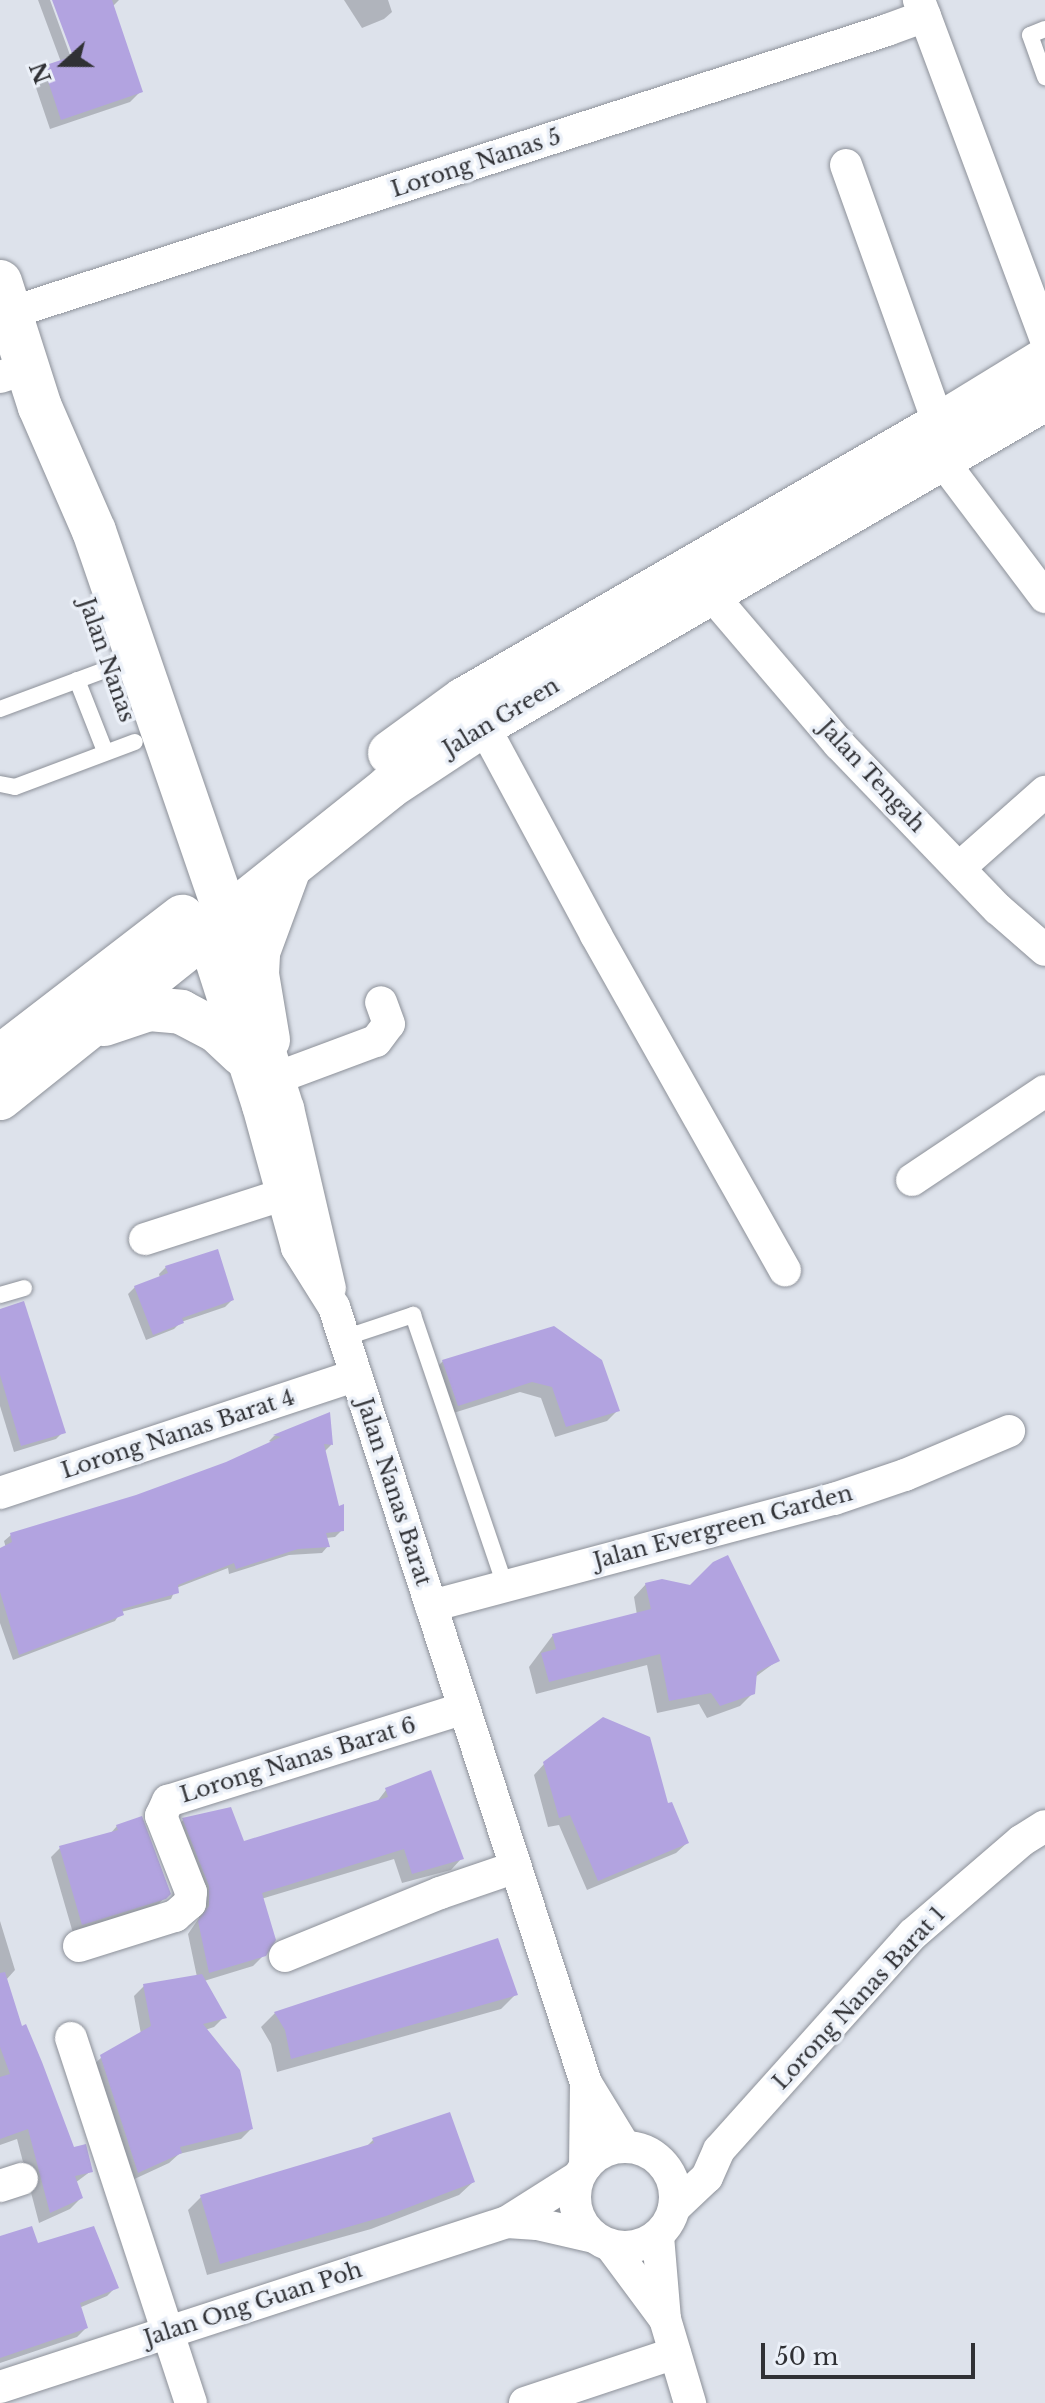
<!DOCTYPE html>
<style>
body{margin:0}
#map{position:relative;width:1045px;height:2403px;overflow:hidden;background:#dde2eb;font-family:"Libre Baskerville",serif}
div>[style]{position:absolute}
.shadow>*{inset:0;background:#0003}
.building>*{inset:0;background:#b2a3e0}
.roads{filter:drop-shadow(0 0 2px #8d9199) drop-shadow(0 0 2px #8d9199)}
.lane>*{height:16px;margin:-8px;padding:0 8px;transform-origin:8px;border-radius:8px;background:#fff}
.street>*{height:32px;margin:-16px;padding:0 16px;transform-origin:16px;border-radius:16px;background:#fff}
.street>.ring{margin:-16px;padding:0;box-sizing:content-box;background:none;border:32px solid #fff;border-radius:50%}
.secondary>*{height:44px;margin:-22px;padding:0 22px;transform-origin:22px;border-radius:22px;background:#fff}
span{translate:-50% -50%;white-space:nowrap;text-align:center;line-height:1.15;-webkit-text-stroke:7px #ebf0f8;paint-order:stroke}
.street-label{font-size:22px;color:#303135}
.north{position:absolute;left:24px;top:24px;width:80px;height:80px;-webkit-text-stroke:6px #ebf0f8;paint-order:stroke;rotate:249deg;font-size:22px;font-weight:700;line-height:32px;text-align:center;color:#303135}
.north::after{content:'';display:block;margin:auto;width:28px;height:36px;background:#303135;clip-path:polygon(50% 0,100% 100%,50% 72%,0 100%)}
.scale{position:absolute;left:761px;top:2343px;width:214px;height:36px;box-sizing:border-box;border:4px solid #303135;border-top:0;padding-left:10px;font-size:24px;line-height:28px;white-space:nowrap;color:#303135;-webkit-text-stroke:6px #ebf0f8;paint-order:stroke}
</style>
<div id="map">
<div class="shadow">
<i style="clip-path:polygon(38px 0,50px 0,74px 66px,78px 65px,54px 0,119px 0,112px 7px,140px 92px,130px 102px,50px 129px,33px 79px,44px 68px,61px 62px)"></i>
<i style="clip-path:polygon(344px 0,388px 0,392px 12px,384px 19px,362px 28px)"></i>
<i style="clip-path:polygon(166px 1267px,232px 1300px,225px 1307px,181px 1322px,174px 1329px,146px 1340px,128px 1294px,135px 1287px,160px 1278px,159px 1274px)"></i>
<i style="clip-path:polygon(0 1311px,63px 1432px,56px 1439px,14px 1452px,0 1406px)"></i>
<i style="clip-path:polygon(554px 1328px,618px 1410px,607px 1421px,555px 1437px,541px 1398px,520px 1392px,447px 1415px,432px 1372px,443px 1361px)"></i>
<i style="clip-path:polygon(329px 1415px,331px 1445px,324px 1452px,342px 1530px,335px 1537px,326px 1538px,328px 1546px,322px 1553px,289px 1555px,229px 1574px,228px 1568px,176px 1588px,171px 1599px,121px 1612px,115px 1621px,13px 1660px,0 1623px,0 1550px,6px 1548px,4px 1541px,11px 1535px,136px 1497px,226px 1464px,273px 1443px,269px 1441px,274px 1436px)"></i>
<i style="clip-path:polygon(646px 1584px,777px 1661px,754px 1678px,753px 1693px,740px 1706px,707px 1718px,699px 1704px,657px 1713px,647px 1665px,536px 1694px,529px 1667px,553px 1635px,637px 1615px,634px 1597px)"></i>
<i style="clip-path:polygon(545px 1763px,666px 1806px,687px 1843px,676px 1853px,587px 1890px,559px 1825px,548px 1827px,534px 1775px)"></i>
<i style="clip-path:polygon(386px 1790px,461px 1859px,451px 1870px,402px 1883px,394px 1859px,261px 1899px,265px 1954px,253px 1966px,204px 1981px,224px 2017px,214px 2027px,205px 2030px,251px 2129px,241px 2139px,179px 2154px,169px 2163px,128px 2182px,91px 2067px,102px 2057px,141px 2034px,134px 1996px,144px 1986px,197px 1977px,188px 1934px,199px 1918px,199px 1897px,173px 1830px,183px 1820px,243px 1844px,376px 1803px)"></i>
<i style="clip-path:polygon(117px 1826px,169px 1894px,154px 1908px,73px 1933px,51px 1857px,60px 1848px,110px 1834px)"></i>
<i style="clip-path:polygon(0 1921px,15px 1970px,6px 1980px,21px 2028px,72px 2150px,91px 2171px,75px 2183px,81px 2198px,70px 2209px,39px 2223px,17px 2139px,0 2145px)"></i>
<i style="clip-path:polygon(515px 1995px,501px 2009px,277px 2072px,271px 2044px,261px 2027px,275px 2013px)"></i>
<i style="clip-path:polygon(373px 2140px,473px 2182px,459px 2195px,371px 2229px,207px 2275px,188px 2210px,201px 2197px,365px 2148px)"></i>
<i style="clip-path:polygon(0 2238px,37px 2245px,116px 2287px,107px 2296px,79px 2308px,86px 2328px,77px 2337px,0 2363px)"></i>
</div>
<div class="building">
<i style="clip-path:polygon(52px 0,112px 0,143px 92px,61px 120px,43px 66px,73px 56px)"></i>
<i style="clip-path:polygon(218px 1249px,234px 1300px,182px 1318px,184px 1323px,153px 1335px,134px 1286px,168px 1273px,165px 1266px)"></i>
<i style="clip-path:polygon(24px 1301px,66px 1433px,21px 1446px,0 1375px,0 1309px)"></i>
<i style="clip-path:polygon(554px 1326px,602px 1360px,620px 1411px,566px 1427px,552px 1387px,532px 1382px,458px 1406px,442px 1360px)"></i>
<i style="clip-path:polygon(330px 1412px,333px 1445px,324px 1444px,339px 1506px,344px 1504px,344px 1531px,326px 1533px,330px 1547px,298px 1549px,236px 1569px,234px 1563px,178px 1585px,179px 1593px,122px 1609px,124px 1615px,19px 1655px,0 1592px,0 1548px,12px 1542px,10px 1533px,136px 1495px,226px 1462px,281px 1437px,273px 1435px)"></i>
<i style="clip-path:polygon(728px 1555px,780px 1661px,757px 1672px,755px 1694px,720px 1706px,711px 1693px,669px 1701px,660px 1654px,549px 1682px,541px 1653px,556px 1649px,552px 1634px,651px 1609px,645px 1583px,662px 1579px,690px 1585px,713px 1562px)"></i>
<i style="clip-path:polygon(603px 1717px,650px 1737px,668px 1803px,672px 1802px,689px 1843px,598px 1881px,570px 1815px,559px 1818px,543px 1762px)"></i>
<i style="clip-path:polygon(431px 1770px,464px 1859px,412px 1874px,404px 1849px,262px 1893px,276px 1940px,266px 1956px,209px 1973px,198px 1921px,209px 1906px,209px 1886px,182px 1818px,231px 1807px,244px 1841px,388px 1797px,385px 1788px)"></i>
<i style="clip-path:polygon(142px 1816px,171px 1894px,166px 1899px,82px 1925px,59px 1846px,118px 1830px,116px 1825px)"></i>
<i style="clip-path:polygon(498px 1938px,518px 1995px,291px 2059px,285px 2030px,274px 2012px)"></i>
<i style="clip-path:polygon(5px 1972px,22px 2026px,26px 2024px,42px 2062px,74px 2147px,86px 2144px,93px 2172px,75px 2176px,83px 2198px,50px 2213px,28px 2129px,0 2139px,0 2077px,10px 2074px,0 2047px,0 1973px)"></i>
<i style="clip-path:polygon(202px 1974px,227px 2018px,203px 2024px,240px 2070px,253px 2129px,180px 2147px,182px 2153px,138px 2173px,100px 2055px,151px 2026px,143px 1984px)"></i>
<i style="clip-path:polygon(450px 2112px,475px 2182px,386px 2216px,220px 2264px,200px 2195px,374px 2143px,372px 2138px)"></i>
<i style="clip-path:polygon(32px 2226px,38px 2243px,94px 2226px,119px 2288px,80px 2303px,88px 2328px,0 2358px,0 2236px)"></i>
</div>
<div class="roads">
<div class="lane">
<i style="left:1045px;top:29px;width:16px;rotate:158deg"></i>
<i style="left:1030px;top:35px;width:45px;rotate:70.3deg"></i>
<i style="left:77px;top:680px;width:76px;rotate:68.5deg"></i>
<i style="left:0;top:709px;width:117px;rotate:-20.4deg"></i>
<i style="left:0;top:784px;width:15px;rotate:11deg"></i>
<i style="left:15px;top:787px;width:128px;rotate:-20.6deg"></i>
<i style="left:0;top:1295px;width:25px;rotate:-16deg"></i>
<i style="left:344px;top:1338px;width:73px;rotate:-18.4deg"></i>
<i style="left:413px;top:1315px;width:286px;rotate:71.2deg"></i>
</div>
<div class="street">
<i style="left:925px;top:16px;width:343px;rotate:69.5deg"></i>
<i style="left:846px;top:165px;width:276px;rotate:70.3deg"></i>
<i style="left:10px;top:313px;width:922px;rotate:-17.88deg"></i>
<i style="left:887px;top:30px;width:40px;rotate:-20.2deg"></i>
<i style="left:925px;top:16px;width:17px;rotate:-111deg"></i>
<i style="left:0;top:377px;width:29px;rotate:-18deg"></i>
<i style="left:941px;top:459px;width:173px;rotate:53deg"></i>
<i style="left:710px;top:593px;width:199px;rotate:49.5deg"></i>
<i style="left:839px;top:744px;width:229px;rotate:46.1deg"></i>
<i style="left:998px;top:909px;width:62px;rotate:41.1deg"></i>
<i style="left:483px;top:725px;width:238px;rotate:61.7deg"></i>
<i style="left:596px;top:935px;width:385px;rotate:60.6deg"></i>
<i style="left:959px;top:868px;width:115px;rotate:-41.5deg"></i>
<i style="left:227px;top:917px;width:201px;rotate:72.3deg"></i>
<i style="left:288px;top:1108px;width:185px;rotate:76.9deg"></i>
<i style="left:203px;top:936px;width:179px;rotate:72.1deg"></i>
<i style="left:258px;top:1106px;width:147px;rotate:74.6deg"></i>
<i style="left:297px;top:1248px;width:70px;rotate:57.9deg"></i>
<i style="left:334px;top:1307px;width:816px;rotate:72.01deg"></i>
<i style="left:586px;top:2083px;width:75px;rotate:58.6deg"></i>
<i style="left:279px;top:1077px;width:103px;rotate:-20.4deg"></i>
<i style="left:376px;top:1041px;width:21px;rotate:-53deg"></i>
<i style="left:389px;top:1024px;width:23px;rotate:-110deg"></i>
<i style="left:912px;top:1180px;width:160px;rotate:-33.8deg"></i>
<i style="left:145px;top:1239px;width:144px;rotate:-17.8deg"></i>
<i style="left:0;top:1493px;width:375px;rotate:-18.3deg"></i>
<i style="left:431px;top:1606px;width:417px;rotate:-14.9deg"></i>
<i style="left:834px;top:1499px;width:75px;rotate:-18.7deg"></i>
<i style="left:905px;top:1475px;width:113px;rotate:-22.9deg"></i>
<i style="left:79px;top:1946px;width:101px;rotate:-17.4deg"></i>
<i style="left:175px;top:1916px;width:20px;rotate:-41deg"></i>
<i style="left:190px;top:1903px;width:11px;rotate:-85deg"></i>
<i style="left:191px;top:1892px;width:82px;rotate:-111.5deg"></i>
<i style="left:161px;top:1816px;width:17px;rotate:-65deg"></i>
<i style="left:168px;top:1801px;width:310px;rotate:-17.4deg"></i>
<i style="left:285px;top:1956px;width:167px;rotate:-22.1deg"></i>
<i style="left:440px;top:1893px;width:80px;rotate:-18.9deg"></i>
<i style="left:71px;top:2038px;width:384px;rotate:71.8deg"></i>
<i class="ring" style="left:575px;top:2147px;width:68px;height:68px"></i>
<i style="left:585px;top:2167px;width:84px;rotate:-89.3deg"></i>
<i style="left:0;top:2186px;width:23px;rotate:-18deg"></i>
<i style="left:674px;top:2208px;width:45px;rotate:-43.2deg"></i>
<i style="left:707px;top:2177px;width:30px;rotate:-66deg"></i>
<i style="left:719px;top:2150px;width:290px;rotate:-48.1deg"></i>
<i style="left:913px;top:1934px;width:143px;rotate:-40.7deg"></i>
<i style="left:1021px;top:1841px;width:28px;rotate:-32deg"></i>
<i style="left:507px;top:2222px;width:30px;rotate:4deg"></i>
<i style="left:537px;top:2224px;width:58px;rotate:12.8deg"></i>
<i style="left:658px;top:2236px;width:83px;rotate:85.2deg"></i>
<i style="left:665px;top:2319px;width:88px;rotate:73.4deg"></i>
<i style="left:610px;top:2245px;width:92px;rotate:53.4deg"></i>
<i style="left:0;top:2387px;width:533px;rotate:-18.03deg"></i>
<i style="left:507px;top:2222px;width:84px;rotate:-32.4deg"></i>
<i style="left:525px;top:2403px;width:158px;rotate:-18.4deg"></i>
</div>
<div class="secondary">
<i style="left:0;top:282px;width:131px;rotate:72.3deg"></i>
<i style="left:40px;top:407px;width:135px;rotate:66.5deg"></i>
<i style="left:94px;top:531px;width:408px;rotate:71deg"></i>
<i style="left:390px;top:753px;width:90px;rotate:-36deg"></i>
<i style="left:463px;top:700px;width:550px;rotate:-30.02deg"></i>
<i style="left:939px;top:425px;width:124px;rotate:-31.5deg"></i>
<i style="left:104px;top:1024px;width:47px;rotate:-18.4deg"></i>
<i style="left:149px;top:1009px;width:32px;rotate:5deg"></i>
<i style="left:181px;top:1012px;width:41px;rotate:27.8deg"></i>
<i style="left:217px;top:1031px;width:34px;rotate:43deg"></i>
<i style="left:268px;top:1040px;width:67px;rotate:-99.5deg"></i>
<i style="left:257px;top:974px;width:22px;rotate:-87deg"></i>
<i style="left:258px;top:952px;width:90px;rotate:-69.7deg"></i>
<i style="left:0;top:1057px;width:230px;rotate:-37.6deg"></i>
<i style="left:0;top:1098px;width:498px;rotate:-38.6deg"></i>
<i style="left:389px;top:787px;width:113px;rotate:-33.4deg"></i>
<i style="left:483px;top:725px;width:650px;rotate:-30.12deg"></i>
</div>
</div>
<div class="street-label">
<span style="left:476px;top:163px;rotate:-18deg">Lorong Nanas 5</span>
<span style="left:107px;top:660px;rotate:71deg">Jalan Nanas</span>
<span style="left:501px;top:717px;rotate:-31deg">Jalan Green</span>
<span style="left:872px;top:776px;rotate:47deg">Jalan Tengah</span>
<span style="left:178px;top:1434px;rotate:-18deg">Lorong Nanas Barat 4</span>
<span style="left:394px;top:1492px;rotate:72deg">Jalan Nanas Barat</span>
<span style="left:723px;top:1527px;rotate:-15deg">Jalan Evergreen Garden</span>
<span style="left:298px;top:1760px;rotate:-17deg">Lorong Nanas Barat 6</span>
<span style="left:859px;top:1998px;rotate:-47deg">Lorong Nanas Barat 1</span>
<span style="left:253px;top:2304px;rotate:-18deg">Jalan Ong Guan Poh</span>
</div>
<div class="north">N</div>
<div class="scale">50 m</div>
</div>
